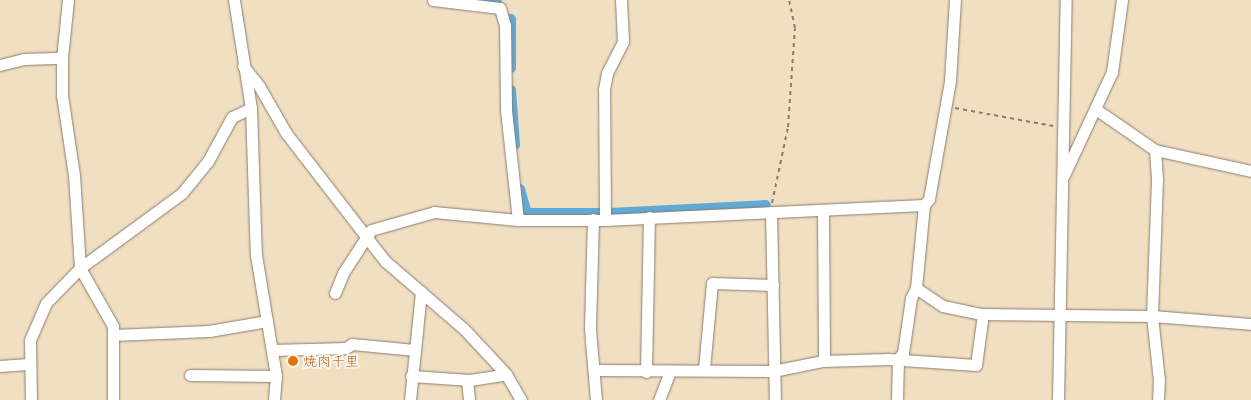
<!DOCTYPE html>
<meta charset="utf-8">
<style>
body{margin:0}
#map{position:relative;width:1251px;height:400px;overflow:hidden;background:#f1dfc2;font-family:Delius,"Klee One",sans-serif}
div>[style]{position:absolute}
.canal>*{height:10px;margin:-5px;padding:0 5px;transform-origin:5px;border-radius:5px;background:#60aad8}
.path>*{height:2px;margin-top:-1px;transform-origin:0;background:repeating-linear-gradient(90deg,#867e6f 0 4px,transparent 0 8px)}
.roads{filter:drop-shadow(0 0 1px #867e6f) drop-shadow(0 0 1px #867e6f)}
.minor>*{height:11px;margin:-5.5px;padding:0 5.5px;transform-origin:5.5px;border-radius:5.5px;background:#fff}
.dots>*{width:14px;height:14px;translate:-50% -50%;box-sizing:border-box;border:2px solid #f6f6f2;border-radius:50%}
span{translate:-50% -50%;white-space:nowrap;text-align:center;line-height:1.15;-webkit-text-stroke:4px #f6f6f2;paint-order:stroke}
.food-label{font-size:14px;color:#c56008}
.left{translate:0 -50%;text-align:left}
</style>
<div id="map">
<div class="canal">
<i style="left:480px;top:0;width:17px;rotate:7deg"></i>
<i style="left:511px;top:19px;width:49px;rotate:90deg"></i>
<i style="left:511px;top:90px;width:55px;rotate:85.8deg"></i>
<i style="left:520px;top:189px;width:25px;rotate:74deg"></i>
<i style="left:527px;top:213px;width:74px"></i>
<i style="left:610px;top:213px;width:156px;rotate:-2.9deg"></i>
</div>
<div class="path">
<i style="left:955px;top:108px;width:100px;rotate:10.4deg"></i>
<i style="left:772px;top:203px;width:78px;rotate:-78.1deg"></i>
<i style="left:788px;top:127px;width:99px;rotate:-86deg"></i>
<i style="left:795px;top:28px;width:29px;rotate:-102deg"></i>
</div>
<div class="roads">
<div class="minor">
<i style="left:68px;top:0;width:58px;rotate:95.9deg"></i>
<i style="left:62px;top:58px;width:37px;rotate:90deg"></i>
<i style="left:62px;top:95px;width:81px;rotate:81.5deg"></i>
<i style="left:74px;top:175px;width:93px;rotate:86.3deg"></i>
<i style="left:80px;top:268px;width:67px;rotate:60.4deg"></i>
<i style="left:113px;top:326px;width:74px;rotate:90deg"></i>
<i style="left:234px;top:0;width:109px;rotate:81.1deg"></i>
<i style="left:251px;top:108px;width:147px;rotate:88.1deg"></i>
<i style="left:256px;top:255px;width:123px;rotate:80.6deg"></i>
<i style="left:276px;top:376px;width:24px;rotate:95deg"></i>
<i style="left:433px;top:0;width:67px;rotate:6.8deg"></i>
<i style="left:500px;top:8px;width:18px;rotate:74deg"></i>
<i style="left:505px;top:25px;width:85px;rotate:89.3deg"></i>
<i style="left:506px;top:110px;width:111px;rotate:83.8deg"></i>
<i style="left:0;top:65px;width:25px;rotate:-14deg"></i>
<i style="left:24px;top:59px;width:38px;rotate:-2deg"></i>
<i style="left:243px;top:66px;width:26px;rotate:51deg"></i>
<i style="left:259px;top:86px;width:54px;rotate:60.1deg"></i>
<i style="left:286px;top:133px;width:162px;rotate:52.3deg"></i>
<i style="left:385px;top:261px;width:104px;rotate:40.7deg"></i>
<i style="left:464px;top:329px;width:62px;rotate:47deg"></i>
<i style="left:506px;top:374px;width:30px;rotate:60deg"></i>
<i style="left:1097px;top:110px;width:70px;rotate:34.6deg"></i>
<i style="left:1155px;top:150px;width:98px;rotate:12.3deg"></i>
<i style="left:1155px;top:150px;width:30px;rotate:86deg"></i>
<i style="left:1157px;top:180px;width:136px;rotate:92.1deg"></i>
<i style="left:1152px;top:316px;width:99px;rotate:4.6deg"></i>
<i style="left:1064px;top:175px;width:114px;rotate:-65deg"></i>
<i style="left:1112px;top:72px;width:73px;rotate:-82.1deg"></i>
<i style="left:823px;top:210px;width:151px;rotate:89.6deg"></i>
<i style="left:771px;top:212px;width:188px;rotate:88.8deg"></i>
<i style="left:593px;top:219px;width:110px;rotate:91.6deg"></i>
<i style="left:590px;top:329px;width:71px;rotate:85.2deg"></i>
<i style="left:605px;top:220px;width:131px;rotate:-90.4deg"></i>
<i style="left:604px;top:89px;width:16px;rotate:-79deg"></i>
<i style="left:607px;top:73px;width:36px;rotate:-63deg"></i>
<i style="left:623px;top:41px;width:41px;rotate:-92.8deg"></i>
<i style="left:916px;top:288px;width:32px;rotate:34deg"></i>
<i style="left:943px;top:306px;width:38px;rotate:12deg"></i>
<i style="left:980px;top:314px;width:172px;rotate:0.7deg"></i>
<i style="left:1152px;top:316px;width:64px;rotate:83.8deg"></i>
<i style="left:1159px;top:380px;width:20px;rotate:93deg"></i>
<i style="left:335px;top:293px;width:22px;rotate:-68deg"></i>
<i style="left:343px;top:273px;width:51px;rotate:-56.9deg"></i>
<i style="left:371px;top:230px;width:66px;rotate:-15.9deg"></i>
<i style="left:434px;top:212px;width:84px;rotate:5.4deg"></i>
<i style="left:518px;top:220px;width:87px"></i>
<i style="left:605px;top:220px;width:319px;rotate:-2.7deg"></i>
<i style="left:113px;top:335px;width:96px;rotate:-2.4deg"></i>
<i style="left:209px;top:331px;width:59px;rotate:-9.8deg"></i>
<i style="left:272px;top:350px;width:74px;rotate:-1.5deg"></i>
<i style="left:346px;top:348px;width:7px;rotate:-34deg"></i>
<i style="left:352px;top:344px;width:63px;rotate:5.4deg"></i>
<i style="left:0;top:366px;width:28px;rotate:-4deg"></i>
<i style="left:704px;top:369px;width:86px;rotate:-84.7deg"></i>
<i style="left:712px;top:283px;width:61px;rotate:1.9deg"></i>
<i style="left:595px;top:370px;width:178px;rotate:0.3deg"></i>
<i style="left:773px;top:371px;width:50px;rotate:-11.5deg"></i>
<i style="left:822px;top:361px;width:66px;rotate:-1.7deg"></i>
<i style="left:888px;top:359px;width:88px;rotate:3.9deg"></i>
<i style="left:976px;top:365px;width:51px;rotate:-82.2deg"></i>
<i style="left:646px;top:372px;width:155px;rotate:-88.9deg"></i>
<i style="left:190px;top:375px;width:86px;rotate:0.7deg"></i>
<i style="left:411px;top:376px;width:59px;rotate:3.9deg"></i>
<i style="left:470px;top:380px;width:36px;rotate:-9deg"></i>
<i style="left:467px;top:380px;width:20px;rotate:84deg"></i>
<i style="left:31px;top:400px;width:60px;rotate:-91deg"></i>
<i style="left:30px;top:340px;width:40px;rotate:-66.6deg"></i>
<i style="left:46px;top:303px;width:49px;rotate:-45.8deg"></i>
<i style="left:80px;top:268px;width:127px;rotate:-36.3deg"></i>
<i style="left:182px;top:193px;width:41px;rotate:-50.9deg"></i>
<i style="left:208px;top:161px;width:50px;rotate:-61.4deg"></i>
<i style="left:232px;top:117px;width:21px;rotate:-25deg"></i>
<i style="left:410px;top:400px;width:109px;rotate:-84.2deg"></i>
<i style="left:659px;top:400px;width:30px;rotate:-69deg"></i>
<i style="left:897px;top:400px;width:41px;rotate:-88.6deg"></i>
<i style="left:898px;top:359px;width:8px;rotate:-50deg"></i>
<i style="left:903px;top:353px;width:56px;rotate:-81.7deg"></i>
<i style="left:911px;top:298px;width:11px;rotate:-63deg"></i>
<i style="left:916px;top:288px;width:83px;rotate:-84.5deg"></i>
<i style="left:924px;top:205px;width:8px;rotate:-50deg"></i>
<i style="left:929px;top:199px;width:120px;rotate:-79.9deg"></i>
<i style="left:950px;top:81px;width:81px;rotate:-86.5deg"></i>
<i style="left:1058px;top:400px;width:400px;rotate:-88.9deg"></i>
</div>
</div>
<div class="dots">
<i style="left:293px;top:361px;background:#e8710a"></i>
</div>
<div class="food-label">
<span class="left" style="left:303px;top:361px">焼肉千里</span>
</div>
</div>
